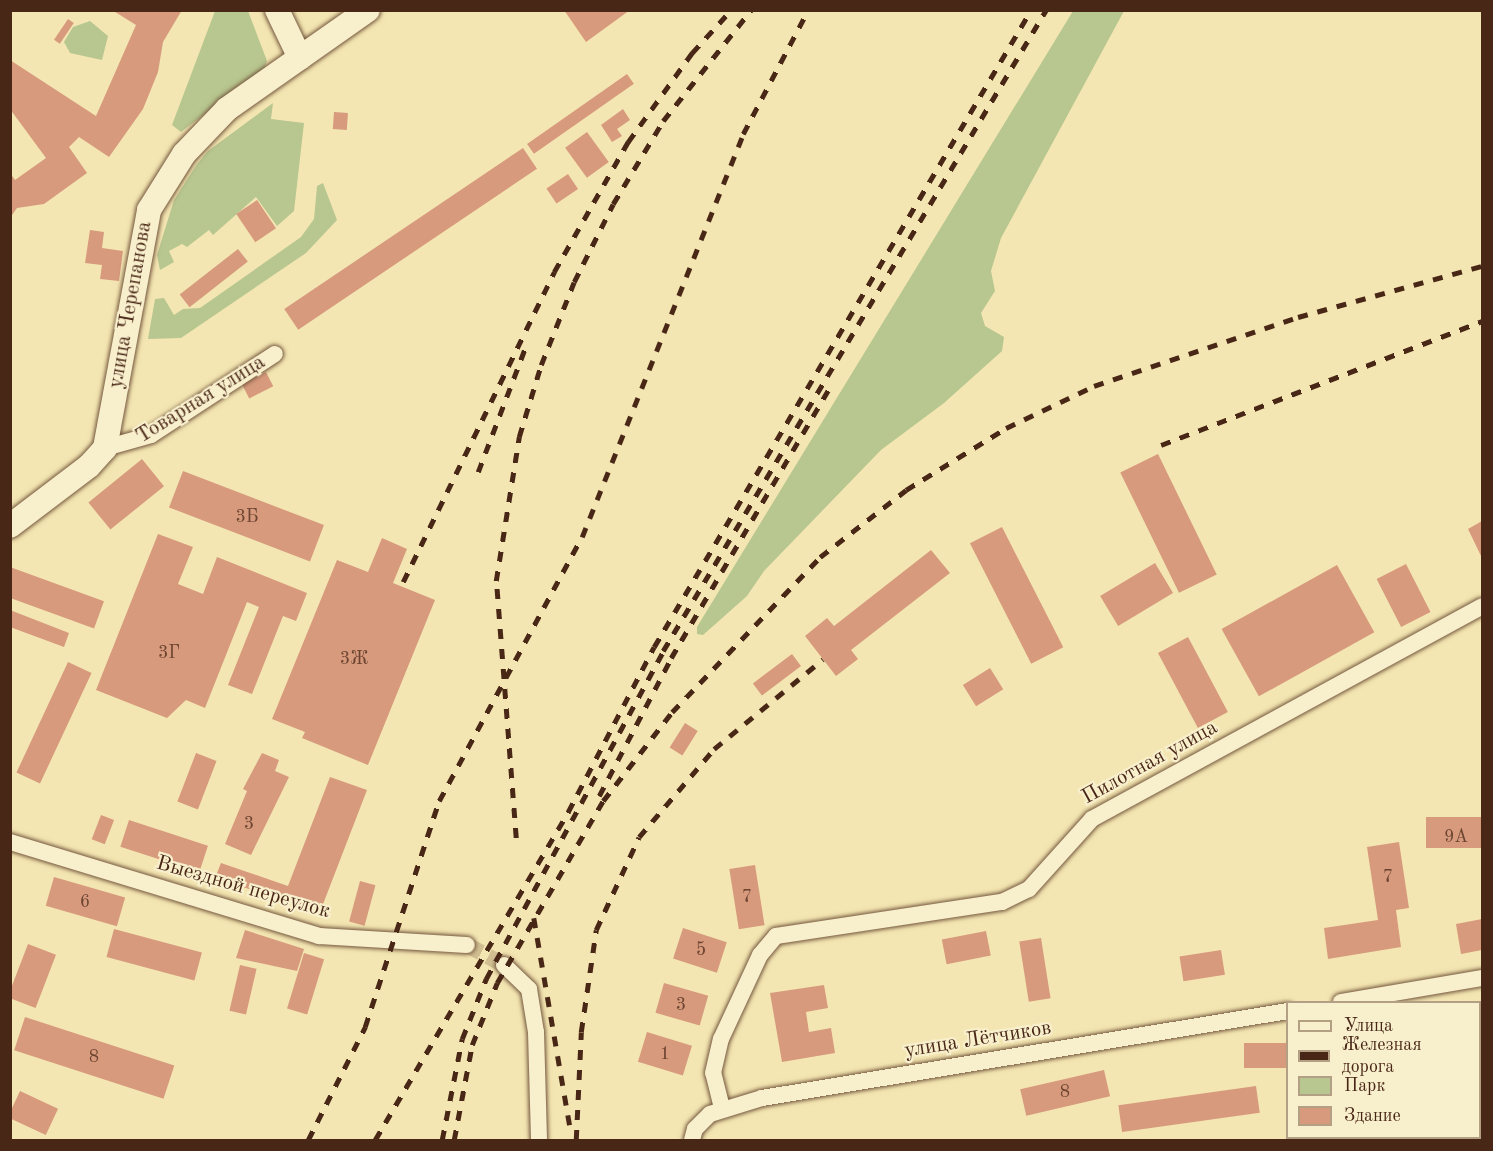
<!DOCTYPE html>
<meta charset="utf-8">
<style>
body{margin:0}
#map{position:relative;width:1493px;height:1151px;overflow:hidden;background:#f4e6b2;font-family:"Old Standard TT",serif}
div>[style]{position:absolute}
.green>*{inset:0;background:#b8c68f}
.building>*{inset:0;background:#d79a7d;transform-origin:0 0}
.street-tunnel>*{height:16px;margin-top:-8px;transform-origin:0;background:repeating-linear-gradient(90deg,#d2c093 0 16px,transparent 0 24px)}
.roads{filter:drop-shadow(0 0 2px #74573d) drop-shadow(0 0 2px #74573d)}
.street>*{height:16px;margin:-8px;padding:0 8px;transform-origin:8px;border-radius:8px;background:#f8efcd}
.secondary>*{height:24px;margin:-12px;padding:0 12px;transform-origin:12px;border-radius:12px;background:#f8efcd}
.rail>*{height:4.5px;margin-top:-2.25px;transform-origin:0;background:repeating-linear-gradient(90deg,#492716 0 10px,transparent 0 20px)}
span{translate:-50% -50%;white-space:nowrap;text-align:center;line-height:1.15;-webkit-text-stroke:4.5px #f8efcd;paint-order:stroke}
.number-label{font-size:18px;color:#6c4430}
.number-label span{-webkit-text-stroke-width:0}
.street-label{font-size:21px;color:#492716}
.frame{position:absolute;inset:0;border:12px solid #492716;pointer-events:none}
.legend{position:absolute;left:1286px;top:1001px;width:195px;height:138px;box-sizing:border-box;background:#f8efcd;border:2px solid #b29f84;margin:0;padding:8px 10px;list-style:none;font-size:18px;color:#492716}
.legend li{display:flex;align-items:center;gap:12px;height:30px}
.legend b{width:30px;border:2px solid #b29f84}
</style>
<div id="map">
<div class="green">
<i style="clip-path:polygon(215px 11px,248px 11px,267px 61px,264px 69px,181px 132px,172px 125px)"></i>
<i style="clip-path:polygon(1073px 11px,1124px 11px,1001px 238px,991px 271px,995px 291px,981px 313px,985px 326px,1004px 337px,1002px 351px,944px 403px,881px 450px,764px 571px,747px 596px,703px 635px,697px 634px,697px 627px)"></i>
<i style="clip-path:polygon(90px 21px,108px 36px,102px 60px,70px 53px,64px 42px,73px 27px)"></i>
<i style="clip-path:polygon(273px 103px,271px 119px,304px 123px,294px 211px,277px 226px,256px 197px,213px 235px,209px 230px,187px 247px,182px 244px,169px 251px,174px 262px,160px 270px,157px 255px,174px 200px,197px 164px,208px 151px)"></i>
<i style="clip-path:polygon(323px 183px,337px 220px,306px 253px,181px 338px,148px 339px,155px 299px,164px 298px,174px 315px,183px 309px,200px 308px,301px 237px,314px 219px,317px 186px)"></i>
</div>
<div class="building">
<i style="clip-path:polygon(112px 10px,182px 10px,163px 42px,158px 72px,143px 109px,109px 157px,79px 137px,69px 147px,87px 173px,44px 204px,17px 208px,10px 218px,10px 173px,15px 180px,46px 158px,10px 109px,10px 60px,96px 116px,136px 25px)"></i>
<i style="clip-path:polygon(564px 10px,630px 10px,586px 42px)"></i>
<i style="left:68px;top:19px;width:7px;height:25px;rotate:34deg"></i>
<i style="left:627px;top:74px;width:12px;height:122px;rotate:55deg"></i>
<i style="clip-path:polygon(623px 109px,630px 120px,617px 129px,622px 136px,612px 142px,601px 125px)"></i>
<i style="left:334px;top:112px;width:14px;height:17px;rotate:4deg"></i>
<i style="left:587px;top:132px;width:37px;height:27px;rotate:54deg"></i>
<i style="left:523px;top:148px;width:25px;height:288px;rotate:56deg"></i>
<i style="left:568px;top:174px;width:18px;height:26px;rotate:56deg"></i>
<i style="left:257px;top:200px;width:34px;height:25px;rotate:56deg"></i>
<i style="clip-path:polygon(90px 230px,104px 232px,102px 248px,123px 251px,119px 281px,100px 279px,102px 265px,85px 263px)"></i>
<i style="left:238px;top:249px;width:16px;height:74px;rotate:52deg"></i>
<i style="left:266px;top:372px;width:16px;height:27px;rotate:63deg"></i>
<i style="left:1158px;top:454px;width:134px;height:42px;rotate:64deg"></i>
<i style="left:142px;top:459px;width:35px;height:69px;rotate:51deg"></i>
<i style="left:183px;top:471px;width:151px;height:39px;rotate:21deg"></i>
<i style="clip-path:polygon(1482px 521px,1482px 558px,1468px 529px)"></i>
<i style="left:1002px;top:527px;width:135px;height:36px;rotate:63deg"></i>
<i style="clip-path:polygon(158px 534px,193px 547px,178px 584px,203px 594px,217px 557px,307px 593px,296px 621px,283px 616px,252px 694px,228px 685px,259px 607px,247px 602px,205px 708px,186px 700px,167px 718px,96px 690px)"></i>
<i style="clip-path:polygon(382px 538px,407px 549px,393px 583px,435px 600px,368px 765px,302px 738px,305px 732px,272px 719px,337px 560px,368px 572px)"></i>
<i style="clip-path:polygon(931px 550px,950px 573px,851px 650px,858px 659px,836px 676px,805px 636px,827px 618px,834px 626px)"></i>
<i style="left:1155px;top:563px;width:35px;height:64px;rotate:59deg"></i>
<i style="left:1406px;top:564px;width:54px;height:33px;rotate:63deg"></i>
<i style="left:1337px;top:565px;width:77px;height:132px;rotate:61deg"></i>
<i style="left:10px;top:567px;width:100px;height:29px;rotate:20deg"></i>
<i style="clip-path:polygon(10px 610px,69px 633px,64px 647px,10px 627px)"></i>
<i style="left:1188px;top:637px;width:85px;height:34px;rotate:62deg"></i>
<i style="left:792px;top:654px;width:15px;height:49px;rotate:53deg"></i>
<i style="left:68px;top:662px;width:26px;height:122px;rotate:25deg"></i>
<i style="left:990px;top:668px;width:25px;height:32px;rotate:58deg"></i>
<i style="left:685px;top:723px;width:15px;height:29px;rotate:32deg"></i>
<i style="left:196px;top:753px;width:22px;height:52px;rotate:21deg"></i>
<i style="clip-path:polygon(262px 753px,279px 760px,275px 771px,289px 777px,251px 855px,225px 844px,247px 791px,243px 789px)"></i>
<i style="clip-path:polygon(330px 777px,367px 790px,320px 912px,215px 878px,221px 863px,288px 886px)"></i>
<i style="left:101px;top:815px;width:14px;height:26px;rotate:21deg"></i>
<i style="left:1482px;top:817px;width:31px;height:56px;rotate:90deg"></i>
<i style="left:129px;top:820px;width:83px;height:28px;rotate:18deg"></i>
<i style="clip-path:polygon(1399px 842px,1409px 908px,1396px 910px,1401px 947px,1328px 959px,1324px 928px,1378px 920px,1367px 847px)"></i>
<i style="left:755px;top:865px;width:61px;height:26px;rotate:81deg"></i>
<i style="left:54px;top:877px;width:74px;height:30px;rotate:16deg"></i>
<i style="left:360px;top:881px;width:16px;height:42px;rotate:15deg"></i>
<i style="clip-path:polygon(1482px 919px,1482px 950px,1461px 954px,1456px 924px)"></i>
<i style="left:683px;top:928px;width:46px;height:32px;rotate:18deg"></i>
<i style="left:114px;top:929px;width:91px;height:29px;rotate:15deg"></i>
<i style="clip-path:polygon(245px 930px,304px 949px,297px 971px,236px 958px)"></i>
<i style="left:986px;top:931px;width:25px;height:45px;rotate:79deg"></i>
<i style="left:1041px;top:938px;width:61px;height:22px;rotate:81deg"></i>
<i style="left:28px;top:944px;width:30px;height:57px;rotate:21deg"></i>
<i style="left:1221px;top:950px;width:25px;height:42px;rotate:81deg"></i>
<i style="left:304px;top:953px;width:21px;height:58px;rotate:17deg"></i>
<i style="left:240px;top:965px;width:17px;height:47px;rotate:13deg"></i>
<i style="left:664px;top:983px;width:46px;height:31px;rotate:16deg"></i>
<i style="clip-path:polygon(824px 985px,828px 1008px,806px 1012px,809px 1032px,831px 1028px,835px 1053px,782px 1062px,770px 993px)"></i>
<i style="left:25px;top:1017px;width:157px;height:35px;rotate:18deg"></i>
<i style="left:647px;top:1032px;width:47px;height:31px;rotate:17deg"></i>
<i style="left:1288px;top:1043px;width:25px;height:44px;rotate:90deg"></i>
<i style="left:1104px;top:1070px;width:27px;height:86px;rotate:77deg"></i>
<i style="left:1256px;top:1086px;width:27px;height:139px;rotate:82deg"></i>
<i style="left:20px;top:1091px;width:42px;height:29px;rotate:25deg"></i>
</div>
<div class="street-tunnel">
<i style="left:467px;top:945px;width:42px;rotate:28.4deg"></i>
</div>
<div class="roads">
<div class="street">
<i style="left:105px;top:448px;width:48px;rotate:-15.8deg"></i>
<i style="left:151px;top:435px;width:148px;rotate:-33.2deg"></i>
<i style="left:10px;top:842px;width:323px;rotate:16.9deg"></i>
<i style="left:319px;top:936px;width:148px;rotate:3.5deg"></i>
<i style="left:504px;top:965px;width:35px;rotate:44deg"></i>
<i style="left:529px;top:989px;width:44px;rotate:80.8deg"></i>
<i style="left:536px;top:1032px;width:108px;rotate:88.4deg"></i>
<i style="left:1341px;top:1002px;width:143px;rotate:-9.7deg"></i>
<i style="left:722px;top:1108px;width:36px;rotate:-104deg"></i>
<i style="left:713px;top:1073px;width:35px;rotate:-77deg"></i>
<i style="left:721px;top:1039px;width:93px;rotate:-65.1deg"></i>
<i style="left:760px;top:955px;width:25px;rotate:-50deg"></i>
<i style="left:776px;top:936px;width:229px;rotate:-8.6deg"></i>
<i style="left:1002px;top:902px;width:30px;rotate:-26deg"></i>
<i style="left:1029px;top:889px;width:94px;rotate:-48deg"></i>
<i style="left:1092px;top:819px;width:444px;rotate:-28.6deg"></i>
<i style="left:692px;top:1140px;width:11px;rotate:-75deg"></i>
<i style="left:695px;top:1129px;width:21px;rotate:-45deg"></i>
<i style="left:710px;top:1114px;width:54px;rotate:-17.1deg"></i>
<i style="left:762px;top:1098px;width:533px;rotate:-9.39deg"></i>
</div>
<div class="secondary">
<i style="left:277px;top:10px;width:53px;rotate:64.4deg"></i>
<i style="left:10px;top:526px;width:99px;rotate:-37.2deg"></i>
<i style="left:89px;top:466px;width:24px;rotate:-48deg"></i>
<i style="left:105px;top:448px;width:242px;rotate:-79.5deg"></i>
<i style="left:149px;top:210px;width:66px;rotate:-58deg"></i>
<i style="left:184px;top:154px;width:62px;rotate:-46.3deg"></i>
<i style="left:227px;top:109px;width:172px;rotate:-35.1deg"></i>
</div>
</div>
<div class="rail">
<i style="left:1161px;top:445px;width:344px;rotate:-21.1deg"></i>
<i style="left:478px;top:472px;width:133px;rotate:-69.2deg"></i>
<i style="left:403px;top:582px;width:345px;rotate:-64deg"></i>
<i style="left:554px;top:272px;width:150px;rotate:-60.4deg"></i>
<i style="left:628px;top:142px;width:110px;rotate:-54.3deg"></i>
<i style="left:692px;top:53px;width:58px;rotate:-47.8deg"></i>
<i style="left:599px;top:796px;width:156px;rotate:-62.4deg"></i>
<i style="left:671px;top:658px;width:312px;rotate:-59.6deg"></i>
<i style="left:516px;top:838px;width:258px;rotate:-94.4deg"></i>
<i style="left:496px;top:581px;width:146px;rotate:-80.9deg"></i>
<i style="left:519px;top:437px;width:75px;rotate:-73deg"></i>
<i style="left:541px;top:365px;width:89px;rotate:-68.3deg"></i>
<i style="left:574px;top:282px;width:87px;rotate:-63.4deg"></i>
<i style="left:613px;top:204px;width:97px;rotate:-58.9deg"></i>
<i style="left:663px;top:121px;width:142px;rotate:-51.6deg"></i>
<i style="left:534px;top:918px;width:212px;rotate:80.2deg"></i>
<i style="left:308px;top:1140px;width:127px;rotate:-63.2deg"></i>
<i style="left:365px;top:1027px;width:238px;rotate:-71.9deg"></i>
<i style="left:439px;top:801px;width:300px;rotate:-61.6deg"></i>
<i style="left:582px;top:537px;width:434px;rotate:-68.2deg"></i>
<i style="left:743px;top:134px;width:140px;rotate:-62.3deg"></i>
<i style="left:375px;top:1140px;width:381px;rotate:-59.5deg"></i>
<i style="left:568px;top:812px;width:186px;rotate:-62.5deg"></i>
<i style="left:654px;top:647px;width:740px;rotate:-59.38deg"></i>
<i style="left:442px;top:1140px;width:103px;rotate:-78.8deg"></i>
<i style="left:462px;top:1039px;width:65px;rotate:-68.2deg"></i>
<i style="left:486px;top:979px;width:373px;rotate:-61.6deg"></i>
<i style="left:663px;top:651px;width:747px;rotate:-59.14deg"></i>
<i style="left:454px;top:1140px;width:97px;rotate:-79.3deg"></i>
<i style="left:472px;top:1045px;width:67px;rotate:-68deg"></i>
<i style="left:497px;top:983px;width:211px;rotate:-59.8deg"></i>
<i style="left:603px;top:801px;width:113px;rotate:-52.2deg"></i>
<i style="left:672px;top:712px;width:214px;rotate:-46.3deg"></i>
<i style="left:820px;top:557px;width:109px;rotate:-37.9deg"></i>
<i style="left:906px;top:490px;width:118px;rotate:-31.8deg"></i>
<i style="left:1006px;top:428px;width:98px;rotate:-25.5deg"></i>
<i style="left:1094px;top:386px;width:215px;rotate:-18.7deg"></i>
<i style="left:1298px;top:317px;width:191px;rotate:-15.5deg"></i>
<i style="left:576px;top:1140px;width:108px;rotate:-87.3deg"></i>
<i style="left:581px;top:1032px;width:103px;rotate:-81.6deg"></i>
<i style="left:596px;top:930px;width:102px;rotate:-65.2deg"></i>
<i style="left:639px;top:837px;width:116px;rotate:-49.6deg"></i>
<i style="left:714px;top:749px;width:141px;rotate:-39.5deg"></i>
</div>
<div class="number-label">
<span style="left:247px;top:517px">3Б</span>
<span style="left:169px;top:653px">3Г</span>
<span style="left:354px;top:659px">3Ж</span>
<span style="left:249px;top:824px">3</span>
<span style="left:1456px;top:837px">9А</span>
<span style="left:1388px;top:877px">7</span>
<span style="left:747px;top:897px">7</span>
<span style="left:85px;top:902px">6</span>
<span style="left:701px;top:950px">5</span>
<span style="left:681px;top:1005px">3</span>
<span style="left:665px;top:1054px">1</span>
<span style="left:94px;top:1057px">8</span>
<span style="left:1065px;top:1092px">8</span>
</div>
<div class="street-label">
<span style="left:131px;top:305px;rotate:-80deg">улица Черепанова</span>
<span style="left:201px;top:400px;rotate:-32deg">Товарная улица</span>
<span style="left:1150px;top:763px;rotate:-29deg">Пилотная улица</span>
<span style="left:243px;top:888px;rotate:16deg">Выездной переулок</span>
<span style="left:978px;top:1040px;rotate:-9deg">улица Лётчиков</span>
</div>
<div class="frame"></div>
<ul class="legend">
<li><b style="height:8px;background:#f8efcd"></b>Улица</li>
<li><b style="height:8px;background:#492716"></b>Железная дорога</li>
<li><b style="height:16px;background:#b8c68f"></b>Парк</li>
<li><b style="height:16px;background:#d79a7d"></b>Здание</li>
</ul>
</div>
